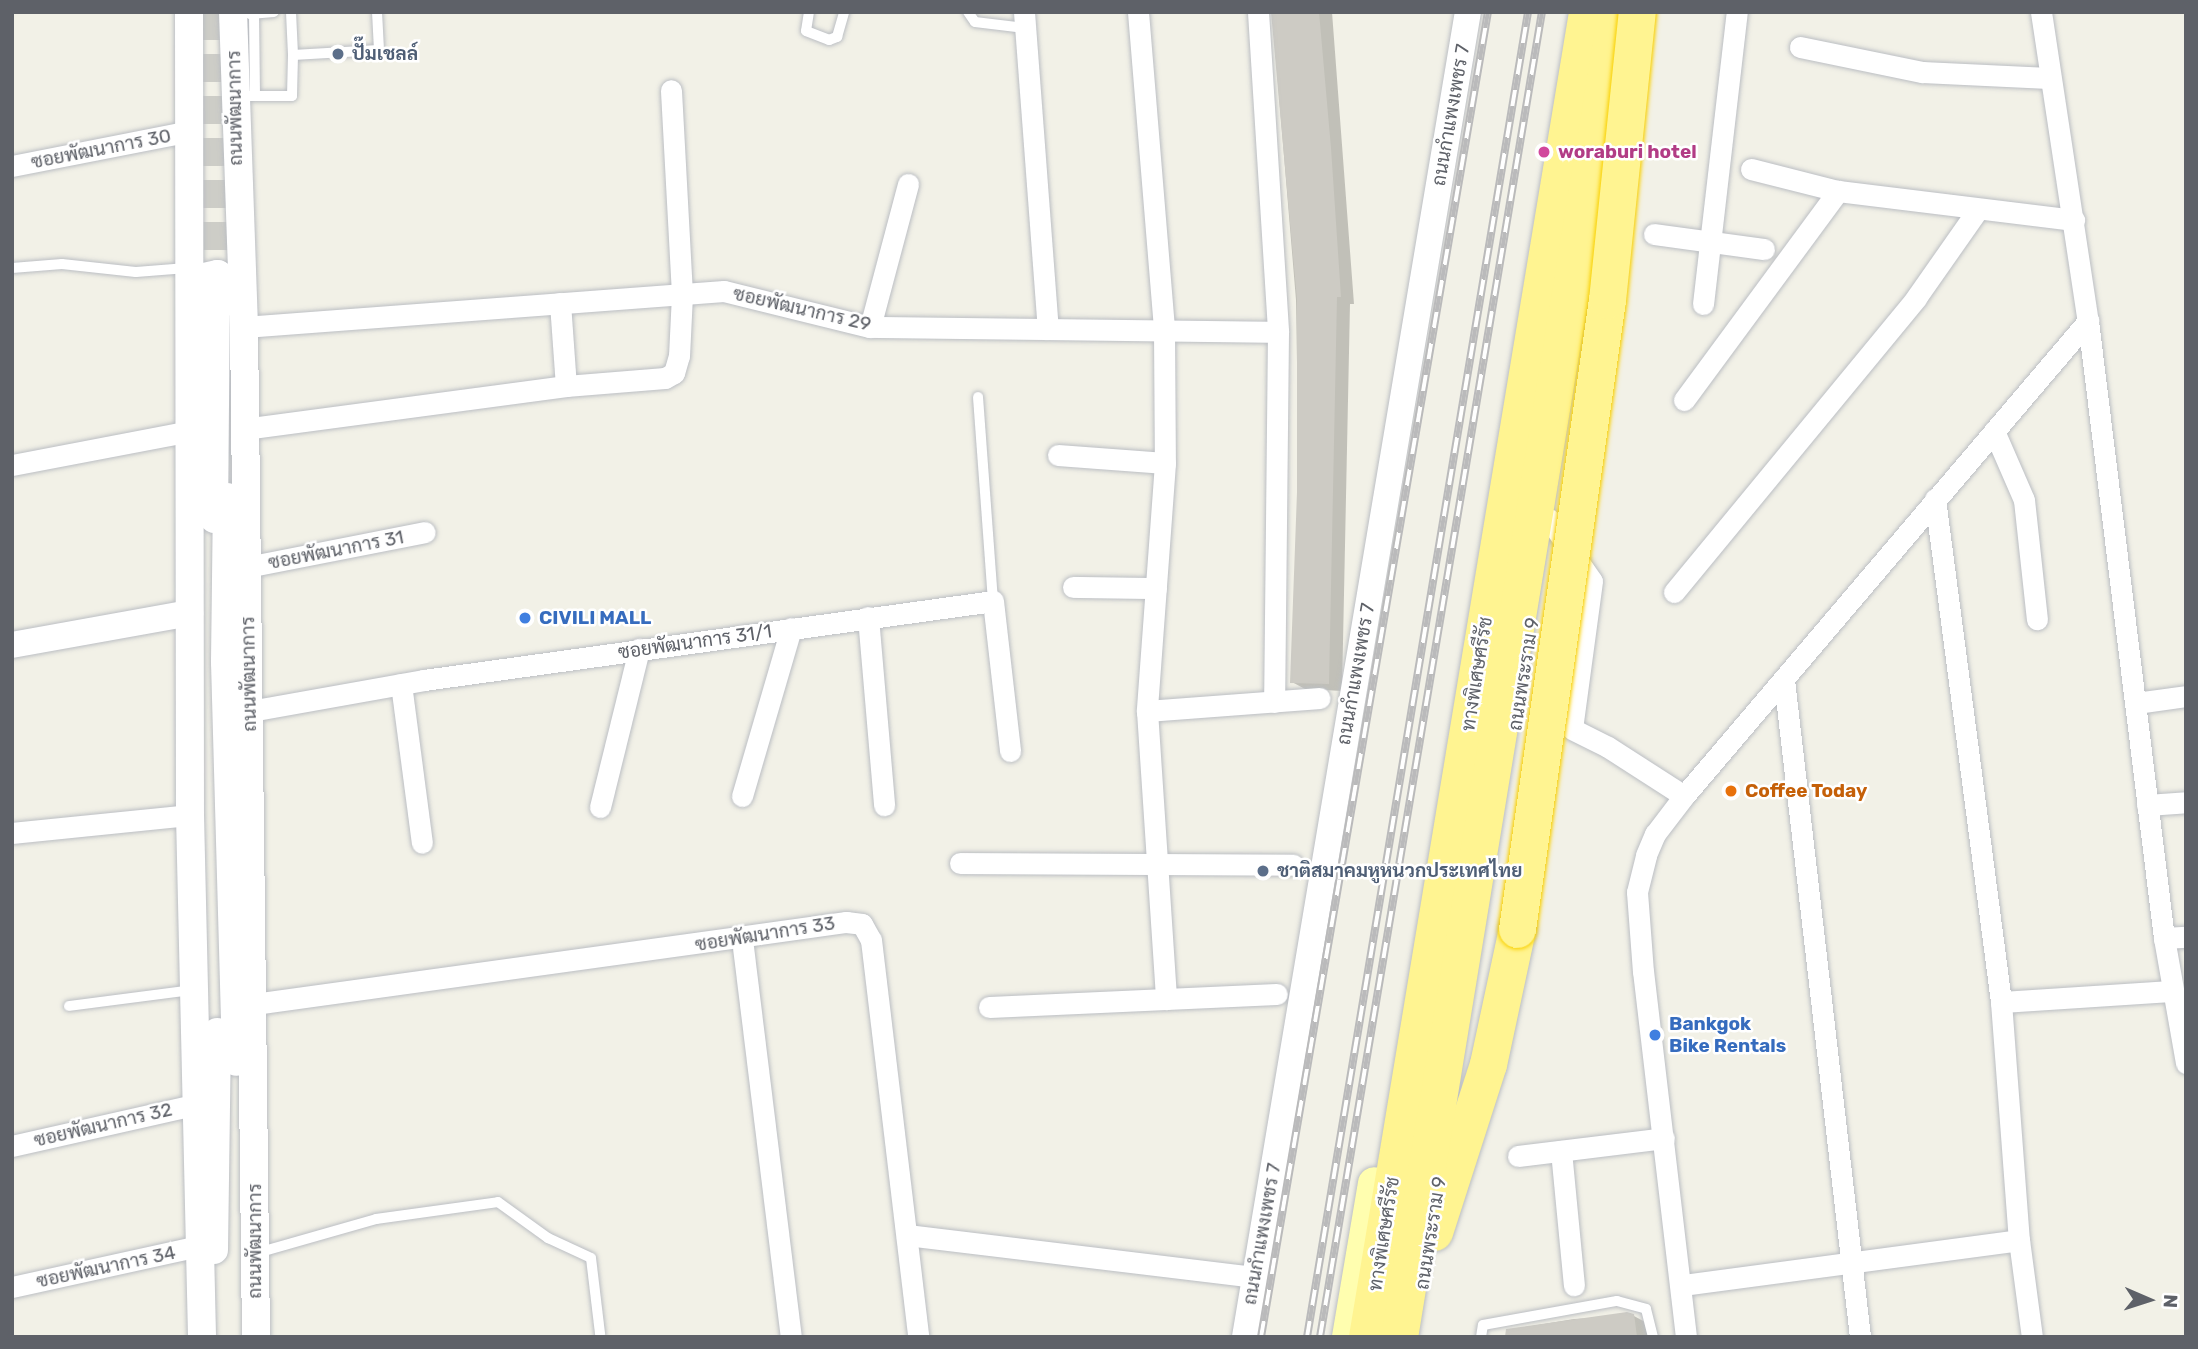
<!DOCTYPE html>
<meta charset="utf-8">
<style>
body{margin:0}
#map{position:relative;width:2198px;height:1349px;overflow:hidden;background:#f2f1e7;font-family:Rubik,Sarabun,sans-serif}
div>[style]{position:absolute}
.shadow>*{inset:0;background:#0003}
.building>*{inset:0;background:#cdcbc4}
.secondary-tunnel>*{height:28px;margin-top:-14px;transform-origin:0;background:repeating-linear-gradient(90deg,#cdcdc7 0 28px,transparent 0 42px)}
.roads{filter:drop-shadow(0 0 2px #bbbec3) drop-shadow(0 0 2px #bbbec3)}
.service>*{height:10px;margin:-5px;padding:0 5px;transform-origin:5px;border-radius:5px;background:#fff}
.minor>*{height:21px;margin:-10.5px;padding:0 10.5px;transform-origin:10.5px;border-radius:10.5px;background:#fff}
.tertiary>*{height:26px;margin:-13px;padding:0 13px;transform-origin:13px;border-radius:13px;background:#fff}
.secondary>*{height:28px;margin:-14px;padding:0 14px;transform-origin:14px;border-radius:14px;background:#fff}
.primary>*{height:32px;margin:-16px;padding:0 16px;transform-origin:16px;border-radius:16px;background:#fffeaf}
.motorway>*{height:37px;margin:-18.5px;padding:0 18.5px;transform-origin:18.5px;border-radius:18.5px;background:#fff491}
.rail>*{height:8px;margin-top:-4px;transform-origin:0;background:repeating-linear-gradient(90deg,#fff 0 16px,#bababb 0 32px);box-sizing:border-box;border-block:2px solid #bababb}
.bridges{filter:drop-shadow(0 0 2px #f9d000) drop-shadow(0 0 2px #f9d000)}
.motorway-bridge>*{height:37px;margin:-18.5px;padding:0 18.5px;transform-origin:18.5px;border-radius:18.5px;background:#fff491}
.dots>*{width:19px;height:19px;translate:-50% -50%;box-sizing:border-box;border:4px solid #fff;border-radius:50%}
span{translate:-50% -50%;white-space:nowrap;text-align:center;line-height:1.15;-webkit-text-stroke:5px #fff;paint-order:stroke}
.service-label{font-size:19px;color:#4e5e75;font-weight:700}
.left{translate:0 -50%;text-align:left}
.street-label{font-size:19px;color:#5e6168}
.hotel-label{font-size:19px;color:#b23c85;font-weight:700}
.shop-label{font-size:19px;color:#366cbe;font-weight:700}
.food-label{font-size:19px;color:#c56008;font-weight:700}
.frame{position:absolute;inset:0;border:14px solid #5e6168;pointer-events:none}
.north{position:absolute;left:2114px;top:1265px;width:70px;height:70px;-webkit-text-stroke:5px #fff;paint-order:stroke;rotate:93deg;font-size:19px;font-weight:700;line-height:28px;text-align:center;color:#5e6168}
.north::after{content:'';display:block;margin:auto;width:24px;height:32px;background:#5e6168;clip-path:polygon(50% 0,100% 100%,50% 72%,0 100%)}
</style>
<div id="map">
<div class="shadow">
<i style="clip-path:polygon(1272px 12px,1332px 12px,1354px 304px,1350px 304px,1342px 691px,1305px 689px,1292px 682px,1299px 492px,1296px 300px)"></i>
<i style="clip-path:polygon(1634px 1316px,1647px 1323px,1649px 1337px,1507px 1337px,1508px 1330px,1574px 1319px)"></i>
</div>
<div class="building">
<i style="clip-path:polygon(1271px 12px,1319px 12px,1331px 148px,1341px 297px,1337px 297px,1329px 684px,1290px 683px,1297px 492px,1297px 300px)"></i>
<i style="clip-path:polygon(1627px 1312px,1634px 1314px,1637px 1337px,1505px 1337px,1506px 1329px)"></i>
</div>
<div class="secondary-tunnel">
<i style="left:209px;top:12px;width:287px;rotate:88.6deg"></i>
</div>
<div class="roads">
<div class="service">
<i style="left:291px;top:12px;width:43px;rotate:87.3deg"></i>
<i style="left:809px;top:12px;width:19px;rotate:99deg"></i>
<i style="left:806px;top:31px;width:25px;rotate:21deg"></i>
<i style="left:829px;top:40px;width:9px;rotate:-21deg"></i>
<i style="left:837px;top:37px;width:26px;rotate:-74deg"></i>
<i style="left:968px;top:12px;width:12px;rotate:55deg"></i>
<i style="left:975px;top:22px;width:50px;rotate:6.8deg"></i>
<i style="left:250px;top:14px;width:24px;rotate:-5deg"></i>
<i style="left:254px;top:14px;width:82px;rotate:89.3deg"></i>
<i style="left:238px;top:96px;width:54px"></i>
<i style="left:292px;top:96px;width:41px;rotate:-88.6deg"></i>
<i style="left:293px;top:55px;width:86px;rotate:-3.3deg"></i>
<i style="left:379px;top:50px;width:38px;rotate:-93deg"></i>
<i style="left:12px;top:268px;width:50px;rotate:-4.6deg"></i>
<i style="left:62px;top:264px;width:74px;rotate:6.2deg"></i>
<i style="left:136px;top:272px;width:51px;rotate:-4.5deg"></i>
<i style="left:978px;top:397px;width:205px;rotate:85.8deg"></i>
<i style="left:69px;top:1006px;width:124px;rotate:-7.4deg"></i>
<i style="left:257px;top:1253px;width:124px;rotate:-15.9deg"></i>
<i style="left:376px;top:1219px;width:123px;rotate:-7.9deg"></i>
<i style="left:498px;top:1202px;width:62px;rotate:35.8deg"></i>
<i style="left:548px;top:1238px;width:47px;rotate:24.9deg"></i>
<i style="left:591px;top:1258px;width:77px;rotate:83.2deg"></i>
<i style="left:1481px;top:1337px;width:12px;rotate:-81deg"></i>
<i style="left:1483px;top:1325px;width:136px;rotate:-10.2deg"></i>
<i style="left:1617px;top:1301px;width:30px;rotate:15deg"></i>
<i style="left:1646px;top:1309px;width:29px;rotate:76deg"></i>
</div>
<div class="minor">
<i style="left:1024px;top:12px;width:318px;rotate:85.7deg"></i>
<i style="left:1138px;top:12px;width:320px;rotate:85.3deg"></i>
<i style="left:1164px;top:331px;width:132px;rotate:89.6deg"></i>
<i style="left:1165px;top:463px;width:249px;rotate:94.2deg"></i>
<i style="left:1147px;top:711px;width:289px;rotate:86.2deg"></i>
<i style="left:1258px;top:12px;width:321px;rotate:86.4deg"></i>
<i style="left:1278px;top:332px;width:370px;rotate:90.6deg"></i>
<i style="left:2041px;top:12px;width:313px;rotate:81.4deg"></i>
<i style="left:2088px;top:321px;width:622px;rotate:82.98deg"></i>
<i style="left:2164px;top:938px;width:127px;rotate:80deg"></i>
<i style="left:1800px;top:47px;width:125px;rotate:11.6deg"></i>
<i style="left:1922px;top:72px;width:127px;rotate:2.7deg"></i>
<i style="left:12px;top:166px;width:181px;rotate:-11.1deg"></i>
<i style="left:1751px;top:169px;width:90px;rotate:14.2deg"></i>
<i style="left:1838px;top:191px;width:238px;rotate:7deg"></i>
<i style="left:1654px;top:234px;width:111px;rotate:7.8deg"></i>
<i style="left:560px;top:303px;width:83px;rotate:85.9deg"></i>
<i style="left:1703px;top:304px;width:294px;rotate:-83.4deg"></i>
<i style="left:244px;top:327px;width:481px;rotate:-4.3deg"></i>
<i style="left:724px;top:291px;width:150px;rotate:13.9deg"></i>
<i style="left:870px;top:327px;width:408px;rotate:0.7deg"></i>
<i style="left:870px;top:327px;width:148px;rotate:-75.1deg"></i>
<i style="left:1684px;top:400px;width:260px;rotate:-53.6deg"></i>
<i style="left:244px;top:429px;width:325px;rotate:-7.6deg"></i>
<i style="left:566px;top:386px;width:99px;rotate:-4.6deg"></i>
<i style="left:665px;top:378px;width:10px;rotate:-29deg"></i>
<i style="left:674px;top:373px;width:18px;rotate:-74deg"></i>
<i style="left:679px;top:356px;width:62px;rotate:-87.2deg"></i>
<i style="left:682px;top:294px;width:204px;rotate:-93.1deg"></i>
<i style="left:1994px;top:431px;width:75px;rotate:66.5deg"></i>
<i style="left:2024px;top:500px;width:120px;rotate:83.8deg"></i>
<i style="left:1058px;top:455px;width:107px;rotate:4.3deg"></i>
<i style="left:12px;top:465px;width:181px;rotate:-10.8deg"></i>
<i style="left:1935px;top:499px;width:507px;rotate:82.52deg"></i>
<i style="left:2001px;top:1002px;width:239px;rotate:85.7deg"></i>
<i style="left:2019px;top:1240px;width:98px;rotate:82.4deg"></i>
<i style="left:1549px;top:519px;width:75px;rotate:55.3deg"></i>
<i style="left:1592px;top:581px;width:149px;rotate:97.7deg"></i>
<i style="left:1572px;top:729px;width:40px;rotate:26.6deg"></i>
<i style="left:1608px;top:747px;width:90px;rotate:32.8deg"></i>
<i style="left:247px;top:567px;width:181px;rotate:-11.1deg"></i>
<i style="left:1073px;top:587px;width:83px;rotate:0.7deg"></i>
<i style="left:1674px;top:592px;width:381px;rotate:-50.5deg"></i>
<i style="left:1916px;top:298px;width:106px;rotate:-55deg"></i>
<i style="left:868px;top:617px;width:189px;rotate:85.1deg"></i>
<i style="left:1784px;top:680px;width:661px;rotate:83.4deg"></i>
<i style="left:401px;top:684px;width:160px;rotate:82.5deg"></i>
<i style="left:2136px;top:703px;width:50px;rotate:-8deg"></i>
<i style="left:250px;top:711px;width:177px;rotate:-10.1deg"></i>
<i style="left:424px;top:680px;width:574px;rotate:-7.9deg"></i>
<i style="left:993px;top:601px;width:151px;rotate:83.5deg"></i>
<i style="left:1147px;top:711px;width:173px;rotate:-4.3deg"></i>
<i style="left:742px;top:796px;width:175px;rotate:-73.7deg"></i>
<i style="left:2147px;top:805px;width:39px;rotate:-4deg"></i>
<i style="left:600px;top:807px;width:163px;rotate:-76.1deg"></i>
<i style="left:12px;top:833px;width:179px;rotate:-5.8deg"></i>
<i style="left:960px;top:863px;width:333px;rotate:0.3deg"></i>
<i style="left:2164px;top:938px;width:22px;rotate:-3deg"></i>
<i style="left:742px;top:939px;width:401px;rotate:83deg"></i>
<i style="left:2001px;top:1002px;width:171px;rotate:-3.7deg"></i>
<i style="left:254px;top:1004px;width:598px;rotate:-7.89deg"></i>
<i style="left:846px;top:922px;width:16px;rotate:7deg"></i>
<i style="left:862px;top:924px;width:18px;rotate:61deg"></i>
<i style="left:871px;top:940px;width:400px;rotate:83.2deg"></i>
<i style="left:989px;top:1007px;width:288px;rotate:-2.6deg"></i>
<i style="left:12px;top:1146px;width:187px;rotate:-12.7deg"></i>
<i style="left:1561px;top:1151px;width:135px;rotate:84.5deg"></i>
<i style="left:1518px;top:1156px;width:147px;rotate:-7deg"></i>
<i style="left:907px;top:1235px;width:351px;rotate:6.9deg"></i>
<i style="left:1683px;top:1285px;width:339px;rotate:-7.6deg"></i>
<i style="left:12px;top:1287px;width:191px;rotate:-12.4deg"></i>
<i style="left:1686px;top:1337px;width:368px;rotate:-96.7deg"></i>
<i style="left:1643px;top:972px;width:80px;rotate:-94.3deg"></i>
<i style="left:1637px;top:892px;width:38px;rotate:-76deg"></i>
<i style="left:1646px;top:855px;width:23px;rotate:-67deg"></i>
<i style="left:1655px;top:834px;width:48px;rotate:-52.7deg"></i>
<i style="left:1684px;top:796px;width:624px;rotate:-49.62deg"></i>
</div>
<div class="tertiary">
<i style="left:12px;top:645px;width:181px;rotate:-10.2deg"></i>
<i style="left:1245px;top:1337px;width:1344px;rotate:-80.45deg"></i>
</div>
<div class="secondary">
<i style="left:189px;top:12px;width:803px;rotate:89.93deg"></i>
<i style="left:190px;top:815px;width:522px;rotate:88.68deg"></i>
<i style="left:233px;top:12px;width:315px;rotate:88deg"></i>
<i style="left:244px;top:327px;width:1010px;rotate:89.32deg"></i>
<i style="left:192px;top:295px;width:19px;rotate:-65deg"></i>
<i style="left:200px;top:278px;width:18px;rotate:-13deg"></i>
<i style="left:218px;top:274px;width:13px;rotate:39deg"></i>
<i style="left:228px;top:282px;width:28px;rotate:63deg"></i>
<i style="left:227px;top:497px;width:165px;rotate:90.7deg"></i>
<i style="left:225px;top:662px;width:400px;rotate:88.4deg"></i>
<i style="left:214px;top:519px;width:218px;rotate:-89.5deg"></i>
<i style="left:214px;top:1250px;width:218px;rotate:-89.2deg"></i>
</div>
<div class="primary">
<i style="left:1348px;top:1337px;width:156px;rotate:-80.4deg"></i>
</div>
<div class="motorway">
<i style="left:1434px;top:1232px;width:176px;rotate:-72.2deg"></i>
<i style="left:1488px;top:1064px;width:138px;rotate:-77.9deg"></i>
<i style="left:1367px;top:1337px;width:1343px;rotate:-80.57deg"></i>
<i style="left:1399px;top:1337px;width:1343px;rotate:-80.7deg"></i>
</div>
</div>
<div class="rail">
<i style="left:1261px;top:1337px;width:1344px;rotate:-80.28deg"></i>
<i style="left:1307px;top:1337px;width:1343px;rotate:-80.53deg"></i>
<i style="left:1320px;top:1337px;width:1343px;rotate:-80.49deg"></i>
</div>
<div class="bridges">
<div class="motorway-bridge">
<i style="left:1517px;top:929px;width:635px;rotate:-81.86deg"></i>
<i style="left:1607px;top:300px;width:290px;rotate:-84.1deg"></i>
</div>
</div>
<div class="dots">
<i style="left:338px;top:54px;background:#5c6f8a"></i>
<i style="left:1544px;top:152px;background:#d1479c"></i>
<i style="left:525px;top:618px;background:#3f7fe0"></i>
<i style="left:1731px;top:791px;background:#e8710a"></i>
<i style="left:1263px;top:871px;background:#5c6f8a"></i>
<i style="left:1655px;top:1035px;background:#3f7fe0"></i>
</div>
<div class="service-label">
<span class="left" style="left:352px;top:54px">ปั๊มเชลล์</span>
<span class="left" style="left:1277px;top:871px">ชาติสมาคมหูหนวกประเทศไทย</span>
</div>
<div class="street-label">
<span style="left:235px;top:108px;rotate:-91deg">ถนนพัฒนาการ</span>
<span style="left:1451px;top:115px;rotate:-80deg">ถนนกำแพงเพชร 7</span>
<span style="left:101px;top:149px;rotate:-11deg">ซอยพัฒนาการ 30</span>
<span style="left:802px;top:309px;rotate:13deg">ซอยพัฒนาการ 29</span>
<span style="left:336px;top:550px;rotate:-11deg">ซอยพัฒนาการ 31</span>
<span style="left:695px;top:642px;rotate:-8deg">ซอยพัฒนาการ 31/1</span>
<span style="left:249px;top:674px;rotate:-91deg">ถนนพัฒนาการ</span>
<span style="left:1356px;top:674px;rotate:-80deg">ถนนกำแพงเพชร 7</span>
<span style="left:1477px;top:674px;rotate:-81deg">ทางพิเศษศรีรัช</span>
<span style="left:1524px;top:674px;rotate:-81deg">ถนนพระราม 9</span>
<span style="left:765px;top:934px;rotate:-9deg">ซอยพัฒนาการ 33</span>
<span style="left:103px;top:1125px;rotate:-13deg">ซอยพัฒนาการ 32</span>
<span style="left:1431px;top:1233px;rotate:-81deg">ถนนพระราม 9</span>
<span style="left:1262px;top:1234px;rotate:-80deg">ถนนกำแพงเพชร 7</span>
<span style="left:1384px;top:1234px;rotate:-81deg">ทางพิเศษศรีรัช</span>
<span style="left:255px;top:1241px;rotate:-90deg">ถนนพัฒนาการ</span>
<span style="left:106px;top:1267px;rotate:-12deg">ซอยพัฒนาการ 34</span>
</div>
<div class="hotel-label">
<span class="left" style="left:1558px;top:152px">woraburi hotel</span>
</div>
<div class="shop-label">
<span class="left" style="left:539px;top:618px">CIVILI MALL</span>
<span class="left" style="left:1669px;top:1035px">Bankgok<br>Bike Rentals</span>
</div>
<div class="food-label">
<span class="left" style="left:1745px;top:791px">Coffee Today</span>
</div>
<div class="frame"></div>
<div class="north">N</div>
</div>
